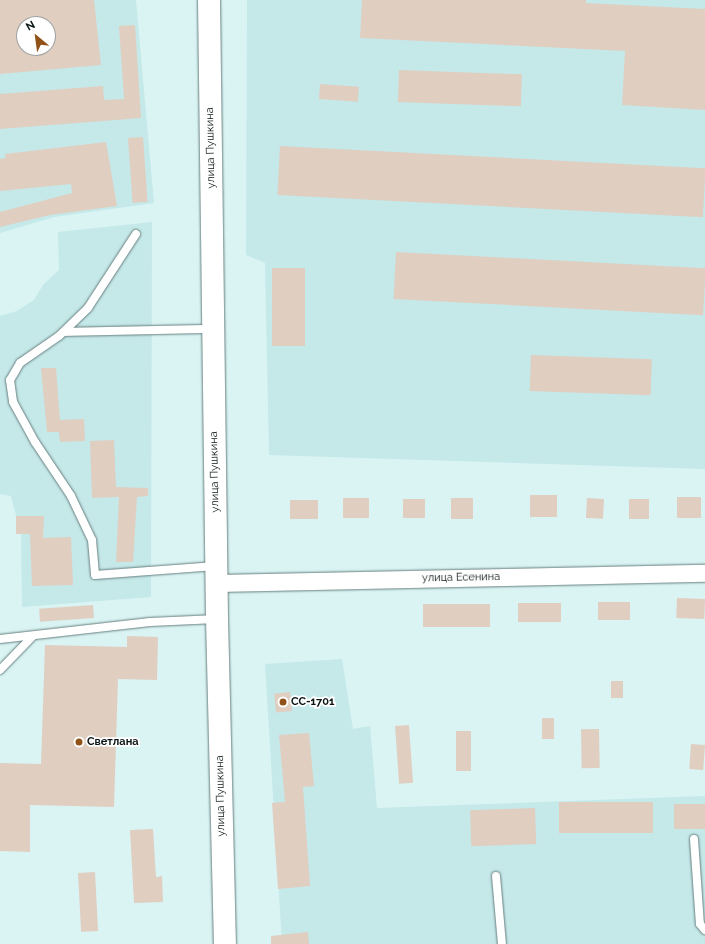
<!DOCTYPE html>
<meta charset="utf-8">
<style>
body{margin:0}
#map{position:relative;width:705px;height:944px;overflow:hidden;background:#daf4f4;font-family:Raleway,sans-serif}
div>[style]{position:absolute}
.built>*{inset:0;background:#c5e8e9}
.building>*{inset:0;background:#e0cec1;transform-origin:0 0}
.roads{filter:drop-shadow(0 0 1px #677f7f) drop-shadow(0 0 1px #677f7f)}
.lane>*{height:8px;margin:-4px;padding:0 4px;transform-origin:4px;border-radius:4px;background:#fff}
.street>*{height:17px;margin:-8.5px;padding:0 8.5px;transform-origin:8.5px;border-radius:8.5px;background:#fff}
.secondary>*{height:22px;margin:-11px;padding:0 11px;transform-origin:11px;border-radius:11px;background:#fff}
.dots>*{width:11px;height:11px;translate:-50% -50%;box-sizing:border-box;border:2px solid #fff;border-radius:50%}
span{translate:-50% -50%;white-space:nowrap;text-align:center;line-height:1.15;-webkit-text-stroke:3.5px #fff;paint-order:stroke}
.street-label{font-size:11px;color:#0c1515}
.poi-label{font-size:11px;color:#0c1515;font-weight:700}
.left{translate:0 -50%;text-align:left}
.north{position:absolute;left:16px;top:16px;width:40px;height:40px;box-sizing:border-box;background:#fff;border:1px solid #9ea1a1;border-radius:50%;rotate:331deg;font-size:11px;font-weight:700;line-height:16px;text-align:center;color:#0c1515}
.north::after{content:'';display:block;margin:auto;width:14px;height:18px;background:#905216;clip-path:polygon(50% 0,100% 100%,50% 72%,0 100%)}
</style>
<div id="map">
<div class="built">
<i style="clip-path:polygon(evenodd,0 0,136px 0,154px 203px,54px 217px,0 233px,0 0,24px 24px,48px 24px,48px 48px,24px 48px,24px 24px)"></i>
<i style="clip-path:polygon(247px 0,705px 0,705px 469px,269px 455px,265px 263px,246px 255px)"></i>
<i style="clip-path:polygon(152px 222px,151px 597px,22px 607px,21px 535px,11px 496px,0 494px,0 316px,17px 311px,34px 300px,43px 285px,59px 270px,58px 232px)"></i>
<i style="clip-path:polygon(342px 659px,353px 729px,370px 726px,377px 808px,705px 796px,705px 944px,282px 944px,265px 664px)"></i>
</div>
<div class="building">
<i style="clip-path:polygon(evenodd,0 0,94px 0,101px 65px,0 74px,0 0,48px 22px,48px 48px,24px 48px,24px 24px,48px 22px)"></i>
<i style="clip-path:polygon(362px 0,586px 0,586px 3px,705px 9px,705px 110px,622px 105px,625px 51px,360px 38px)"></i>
<i style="clip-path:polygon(135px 25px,141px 118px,0 129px,0 94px,103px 86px,104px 100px,124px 99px,119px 26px)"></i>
<i style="left:399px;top:70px;width:123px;height:32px;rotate:2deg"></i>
<i style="left:320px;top:84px;width:39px;height:15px;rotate:4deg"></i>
<i style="left:143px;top:137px;width:65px;height:15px;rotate:86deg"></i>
<i style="clip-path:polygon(106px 142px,117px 206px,50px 215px,0 227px,0 212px,72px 193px,71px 184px,0 191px,0 159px,6px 158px,5px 154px)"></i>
<i style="left:280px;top:146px;width:426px;height:49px;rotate:3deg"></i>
<i style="left:396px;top:252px;width:310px;height:47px;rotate:3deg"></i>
<i style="left:272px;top:268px;width:33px;height:78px"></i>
<i style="left:531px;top:355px;width:121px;height:36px;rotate:2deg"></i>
<i style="clip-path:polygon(41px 368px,56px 368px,60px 420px,84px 419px,85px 441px,60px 442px,59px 432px,47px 432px)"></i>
<i style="clip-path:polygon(114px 440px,116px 487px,148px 488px,148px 496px,137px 497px,133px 562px,116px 562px,119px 497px,92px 498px,90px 441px)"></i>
<i style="left:557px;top:495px;width:22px;height:27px;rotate:90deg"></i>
<i style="left:701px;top:497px;width:21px;height:24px;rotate:90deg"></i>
<i style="left:343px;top:498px;width:26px;height:20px"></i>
<i style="left:451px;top:498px;width:22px;height:21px"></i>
<i style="left:587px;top:498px;width:17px;height:20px;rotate:3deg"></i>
<i style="left:403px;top:499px;width:22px;height:19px"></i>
<i style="left:629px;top:499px;width:20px;height:20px"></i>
<i style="left:290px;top:500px;width:28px;height:19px"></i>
<i style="clip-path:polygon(16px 516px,44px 516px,43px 538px,71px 537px,73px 585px,32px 586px,30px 534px,16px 534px)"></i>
<i style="left:677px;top:598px;width:28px;height:20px;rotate:2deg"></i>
<i style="left:598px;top:602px;width:32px;height:18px"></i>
<i style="left:518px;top:603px;width:43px;height:19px"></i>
<i style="left:490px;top:604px;width:23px;height:67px;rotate:90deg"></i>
<i style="left:93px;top:605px;width:13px;height:54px;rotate:86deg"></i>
<i style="clip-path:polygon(127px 636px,158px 637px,157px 680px,118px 679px,114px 807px,30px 805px,30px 852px,0 851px,0 763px,41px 764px,45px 645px,127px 647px)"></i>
<i style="left:611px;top:681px;width:12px;height:17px"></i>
<i style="left:290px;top:692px;width:19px;height:16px;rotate:84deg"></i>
<i style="left:542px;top:718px;width:12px;height:21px"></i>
<i style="left:409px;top:725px;width:58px;height:14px;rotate:86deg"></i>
<i style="left:599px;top:729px;width:39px;height:18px;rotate:89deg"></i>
<i style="left:456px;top:731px;width:15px;height:40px"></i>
<i style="clip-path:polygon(309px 733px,314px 786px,303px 787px,310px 886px,278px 889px,272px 803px,285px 802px,279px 735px)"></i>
<i style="left:691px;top:744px;width:14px;height:25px;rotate:4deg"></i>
<i style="left:653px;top:802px;width:31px;height:94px;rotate:90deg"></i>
<i style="left:705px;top:804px;width:25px;height:31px;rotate:90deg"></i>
<i style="left:535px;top:808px;width:36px;height:65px;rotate:88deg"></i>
<i style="clip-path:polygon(153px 829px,156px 877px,162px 876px,163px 902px,134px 903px,130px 830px)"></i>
<i style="left:95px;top:872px;width:59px;height:17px;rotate:87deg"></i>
<i style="clip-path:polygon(308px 932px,309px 944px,271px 944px,271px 936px)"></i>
</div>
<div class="roads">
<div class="lane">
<i style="left:136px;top:234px;width:88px;rotate:123deg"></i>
<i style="left:88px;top:308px;width:40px;rotate:136deg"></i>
<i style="left:59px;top:336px;width:47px;rotate:145.3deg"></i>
<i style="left:20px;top:363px;width:20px;rotate:120deg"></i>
<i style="left:10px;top:380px;width:22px;rotate:82deg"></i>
<i style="left:13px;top:402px;width:46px;rotate:61.2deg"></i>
<i style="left:35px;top:442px;width:65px;rotate:56.3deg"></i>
<i style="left:71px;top:496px;width:49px;rotate:64.5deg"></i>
<i style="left:92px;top:540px;width:35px;rotate:85deg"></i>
<i style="left:95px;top:575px;width:121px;rotate:-4.3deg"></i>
<i style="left:64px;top:332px;width:149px;rotate:-1.2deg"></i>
<i style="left:0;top:639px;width:151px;rotate:-6.5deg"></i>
<i style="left:150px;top:622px;width:67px;rotate:-2.6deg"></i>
<i style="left:0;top:670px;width:47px;rotate:-45.9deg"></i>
<i style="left:694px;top:839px;width:85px;rotate:86deg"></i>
<i style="left:700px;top:924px;width:8px;rotate:50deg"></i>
<i style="left:496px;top:876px;width:68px;rotate:85deg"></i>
</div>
<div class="street">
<i style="left:217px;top:583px;width:488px;rotate:-1.2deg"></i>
</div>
<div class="secondary">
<i style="left:209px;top:0;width:619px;rotate:89.26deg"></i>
<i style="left:217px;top:619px;width:325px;rotate:88.6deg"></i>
</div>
</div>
<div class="dots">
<i style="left:283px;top:702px;background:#905216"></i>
<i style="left:79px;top:742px;background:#905216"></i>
</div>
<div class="street-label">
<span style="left:211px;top:148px;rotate:-91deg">улица Пушкина</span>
<span style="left:215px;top:472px;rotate:-91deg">улица Пушкина</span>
<span style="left:461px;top:578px;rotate:-1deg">улица Есенина</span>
<span style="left:221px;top:796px;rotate:-91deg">улица Пушкина</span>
</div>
<div class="poi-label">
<span class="left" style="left:291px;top:702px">СС-1701</span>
<span class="left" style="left:87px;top:742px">Светлана</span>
</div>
<div class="north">N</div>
</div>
